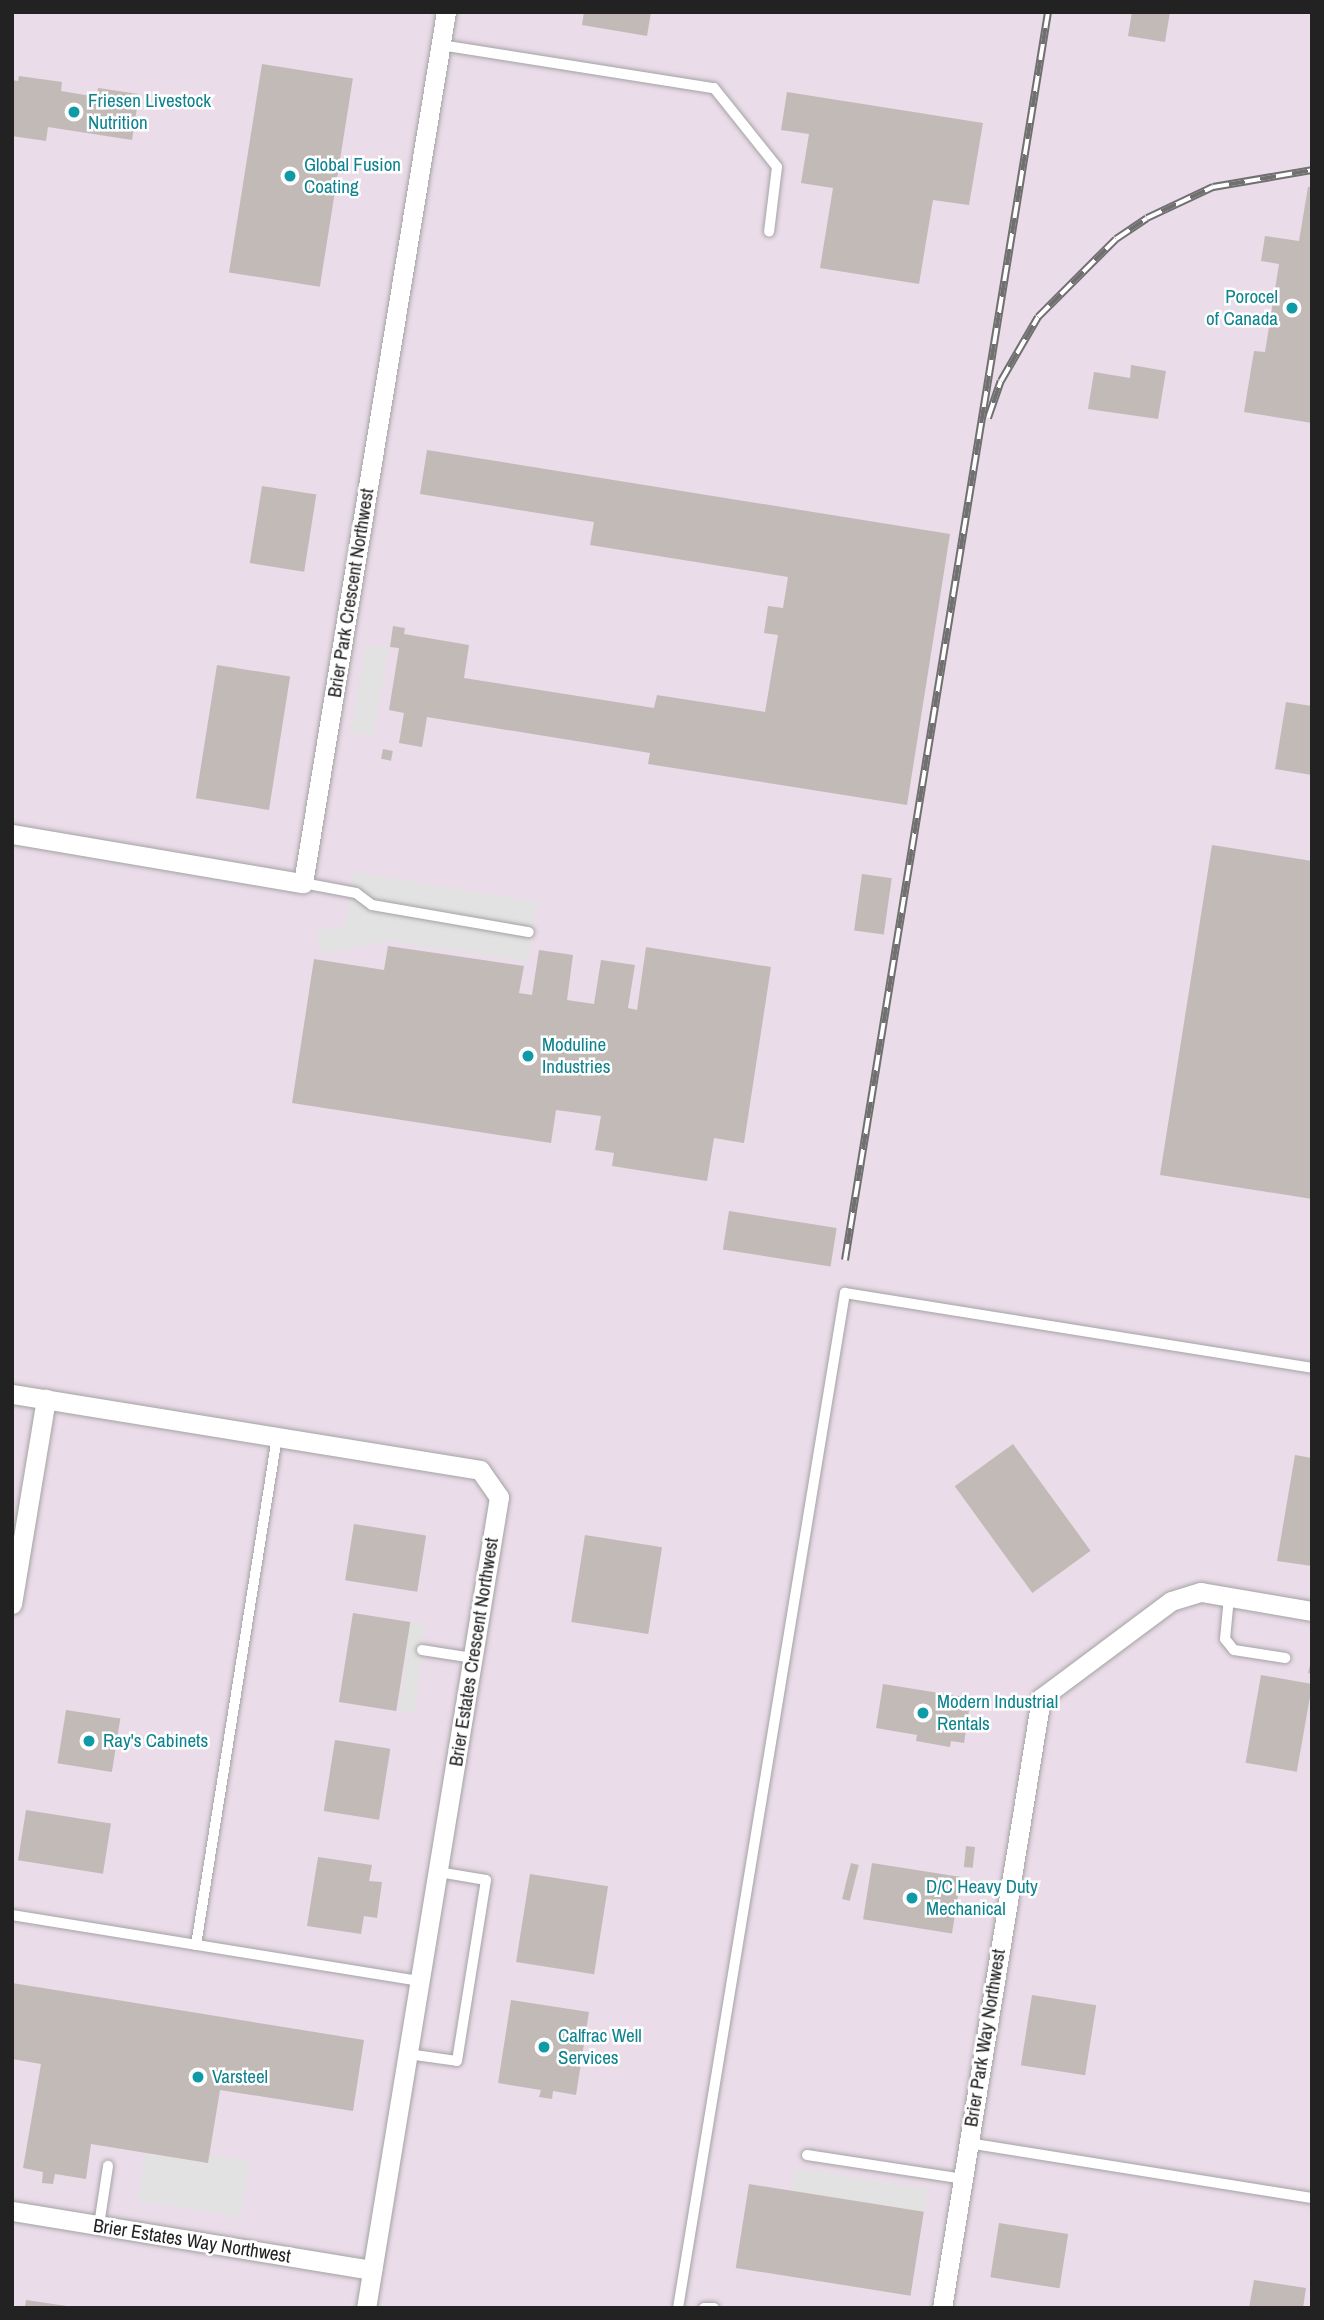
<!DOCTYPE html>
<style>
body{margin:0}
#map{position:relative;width:1324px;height:2320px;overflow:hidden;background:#f2eee9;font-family:"Archivo Narrow",sans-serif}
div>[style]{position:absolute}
.industrial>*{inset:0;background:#eadce9;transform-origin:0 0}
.parking>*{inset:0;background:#e2e2e2;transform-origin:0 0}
.building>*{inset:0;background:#c2bab6;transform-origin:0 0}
.roads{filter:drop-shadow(0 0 2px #a3a3a3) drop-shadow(0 0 2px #a3a3a3)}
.lane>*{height:10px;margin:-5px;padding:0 5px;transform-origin:5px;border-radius:5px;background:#fff}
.street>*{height:19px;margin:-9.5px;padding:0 9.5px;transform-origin:9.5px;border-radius:9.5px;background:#fff}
.rail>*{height:8px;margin-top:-4px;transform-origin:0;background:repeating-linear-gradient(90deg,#fff 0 16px,#707070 0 32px);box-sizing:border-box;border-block:2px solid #707070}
.dots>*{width:19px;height:19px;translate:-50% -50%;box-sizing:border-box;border:4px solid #fff;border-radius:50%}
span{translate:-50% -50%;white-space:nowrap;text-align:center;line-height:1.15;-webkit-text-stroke:5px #fff;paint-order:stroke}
.culture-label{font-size:19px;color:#0d838f}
.left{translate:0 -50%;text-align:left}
.right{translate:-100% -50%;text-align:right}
.street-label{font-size:19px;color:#222}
.frame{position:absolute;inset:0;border:14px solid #222;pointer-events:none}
</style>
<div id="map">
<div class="industrial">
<i style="left:12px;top:12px;width:1300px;height:2296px"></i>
</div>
<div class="parking">
<i style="left:366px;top:644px;width:23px;height:90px;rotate:10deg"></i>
<i style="clip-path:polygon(354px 872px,537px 902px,528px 962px,386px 941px,322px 955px,316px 932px,345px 925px)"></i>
<i style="left:410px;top:1622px;width:16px;height:90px;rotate:7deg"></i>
<i style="left:147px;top:2144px;width:104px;height:58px;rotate:9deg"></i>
<i style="left:795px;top:2168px;width:135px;height:23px;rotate:9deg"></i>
</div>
<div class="building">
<i style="clip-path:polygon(584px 12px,651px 12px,647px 36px,582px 25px)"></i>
<i style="clip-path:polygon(1132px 12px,1170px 12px,1165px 42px,1128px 36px)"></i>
<i style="left:262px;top:64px;width:92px;height:211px;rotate:9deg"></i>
<i style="clip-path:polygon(19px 76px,62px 82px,61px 91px,97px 97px,98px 88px,139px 94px,132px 140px,48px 127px,46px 141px,12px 136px,12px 80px,18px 81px)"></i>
<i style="clip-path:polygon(787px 92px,983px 123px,969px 205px,933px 200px,919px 284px,820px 268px,833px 188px,801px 183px,809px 134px,781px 130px)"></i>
<i style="clip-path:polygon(1308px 187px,1312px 187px,1312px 423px,1244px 412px,1254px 351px,1265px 352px,1279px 264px,1261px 261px,1265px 236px,1299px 241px)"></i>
<i style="clip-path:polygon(1131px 365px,1166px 371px,1158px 419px,1088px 409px,1094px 372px,1130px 378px)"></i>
<i style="clip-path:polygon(427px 450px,950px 534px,907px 805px,648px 764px,650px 753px,427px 717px,422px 747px,399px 743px,404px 713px,389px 710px,399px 648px,390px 647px,393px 626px,405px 628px,404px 634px,469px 645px,464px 678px,654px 708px,657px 695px,765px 712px,778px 635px,764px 633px,768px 606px,783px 608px,788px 577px,590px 545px,594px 522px,420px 494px)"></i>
<i style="left:262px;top:486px;width:55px;height:78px;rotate:9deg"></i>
<i style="left:217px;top:665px;width:74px;height:135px;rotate:9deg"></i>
<i style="clip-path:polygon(1286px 702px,1312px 706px,1312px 775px,1275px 769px)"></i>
<i style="left:383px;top:749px;width:10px;height:10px;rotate:11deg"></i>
<i style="clip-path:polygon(1212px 845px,1312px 861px,1312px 1199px,1160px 1175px)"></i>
<i style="left:862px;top:874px;width:30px;height:57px;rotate:8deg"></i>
<i style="clip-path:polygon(388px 946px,524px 966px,519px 993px,532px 995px,539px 950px,573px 955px,567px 1000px,594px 1004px,601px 960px,635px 965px,628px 1008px,637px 1010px,646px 947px,771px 967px,744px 1143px,714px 1138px,707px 1181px,612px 1166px,614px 1153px,595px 1150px,601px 1116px,556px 1110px,551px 1143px,292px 1103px,314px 959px,384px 970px)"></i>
<i style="left:729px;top:1211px;width:109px;height:39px;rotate:9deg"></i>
<i style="left:1013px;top:1444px;width:132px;height:72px;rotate:54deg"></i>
<i style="clip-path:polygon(1295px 1455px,1312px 1458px,1312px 1566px,1277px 1561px)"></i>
<i style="left:354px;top:1524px;width:73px;height:57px;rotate:9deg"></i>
<i style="left:585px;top:1535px;width:78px;height:88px;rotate:9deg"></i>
<i style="left:353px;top:1613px;width:58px;height:90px;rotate:9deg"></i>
<i style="clip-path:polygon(1312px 1657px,1312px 1674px,1308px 1673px)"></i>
<i style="left:1261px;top:1675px;width:52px;height:89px;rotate:10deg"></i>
<i style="clip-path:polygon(883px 1684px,971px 1698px,964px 1743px,951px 1741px,950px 1747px,916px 1741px,917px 1735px,876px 1728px)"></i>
<i style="left:66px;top:1710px;width:55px;height:54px;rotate:9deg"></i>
<i style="left:335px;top:1740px;width:56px;height:72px;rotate:9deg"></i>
<i style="left:26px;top:1810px;width:86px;height:51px;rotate:9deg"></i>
<i style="left:966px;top:1846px;width:9px;height:21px;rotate:6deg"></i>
<i style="clip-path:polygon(318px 1857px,372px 1865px,369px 1881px,382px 1882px,377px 1918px,364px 1916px,361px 1934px,307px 1926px)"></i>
<i style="left:851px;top:1863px;width:8px;height:37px;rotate:14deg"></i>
<i style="left:872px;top:1863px;width:90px;height:57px;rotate:9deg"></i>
<i style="left:530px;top:1874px;width:79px;height:89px;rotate:9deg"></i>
<i style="clip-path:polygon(12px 1983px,364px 2040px,353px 2111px,220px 2090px,208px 2163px,91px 2144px,86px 2179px,55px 2174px,53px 2184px,42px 2183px,43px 2172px,23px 2168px,41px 2064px,12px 2059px)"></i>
<i style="left:1032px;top:1995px;width:65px;height:71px;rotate:9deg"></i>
<i style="clip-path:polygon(511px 2000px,589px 2012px,576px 2095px,553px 2091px,552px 2099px,539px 2097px,541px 2090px,498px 2083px)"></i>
<i style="left:749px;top:2184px;width:177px;height:85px;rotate:9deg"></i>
<i style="left:999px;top:2223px;width:70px;height:55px;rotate:9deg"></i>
<i style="clip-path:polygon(1254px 2280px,1306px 2288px,1303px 2308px,1249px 2308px)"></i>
<i style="clip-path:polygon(26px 2300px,67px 2306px,67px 2308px,25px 2308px)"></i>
</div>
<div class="roads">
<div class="lane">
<i style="left:441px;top:45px;width:276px;rotate:9deg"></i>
<i style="left:714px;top:88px;width:101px;rotate:51.4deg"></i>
<i style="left:777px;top:167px;width:65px;rotate:97deg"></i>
<i style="left:303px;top:883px;width:54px;rotate:10.7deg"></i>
<i style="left:356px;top:893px;width:20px;rotate:37deg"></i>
<i style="left:372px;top:905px;width:159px;rotate:9.8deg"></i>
<i style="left:1229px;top:1597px;width:42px;rotate:95.4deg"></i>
<i style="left:1225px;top:1639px;width:14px;rotate:51deg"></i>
<i style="left:1234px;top:1650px;width:52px;rotate:8.9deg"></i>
<i style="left:422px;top:1650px;width:52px;rotate:8.9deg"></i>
<i style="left:12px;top:1915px;width:413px;rotate:9.2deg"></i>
<i style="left:196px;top:1945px;width:514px;rotate:-80.94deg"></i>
<i style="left:408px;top:2054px;width:49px;rotate:8.1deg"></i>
<i style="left:457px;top:2061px;width:183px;rotate:-80.9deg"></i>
<i style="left:486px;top:1880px;width:49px;rotate:-170.5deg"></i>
<i style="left:968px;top:2143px;width:348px;rotate:9.1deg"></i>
<i style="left:807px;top:2155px;width:158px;rotate:8.7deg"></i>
<i style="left:99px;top:2225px;width:60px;rotate:-81.3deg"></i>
<i style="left:678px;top:2308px;width:1029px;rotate:-80.66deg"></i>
<i style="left:845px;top:1293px;width:473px;rotate:9.1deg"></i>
<i style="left:704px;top:2308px;width:10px"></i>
</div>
<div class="street">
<i style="left:12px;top:834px;width:295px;rotate:9.6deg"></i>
<i style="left:303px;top:883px;width:883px;rotate:-80.68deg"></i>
<i style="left:12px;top:1394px;width:474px;rotate:9.2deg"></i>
<i style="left:480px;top:1470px;width:33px;rotate:55deg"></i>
<i style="left:499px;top:1497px;width:822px;rotate:99.31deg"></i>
<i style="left:12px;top:1604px;width:208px;rotate:-80.6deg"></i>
<i style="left:12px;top:2211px;width:365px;rotate:9.3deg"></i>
<i style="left:942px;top:2308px;width:618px;rotate:-80.78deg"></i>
<i style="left:1041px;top:1698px;width:162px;rotate:-36.7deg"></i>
<i style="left:1171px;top:1601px;width:31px;rotate:-17deg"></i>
<i style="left:1201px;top:1592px;width:113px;rotate:9.7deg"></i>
</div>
</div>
<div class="rail">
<i style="left:988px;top:418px;width:39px;rotate:-71deg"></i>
<i style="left:1001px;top:381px;width:74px;rotate:-60deg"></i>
<i style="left:1038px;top:317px;width:110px;rotate:-45deg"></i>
<i style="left:1116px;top:239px;width:37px;rotate:-34deg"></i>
<i style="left:1147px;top:218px;width:73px;rotate:-25.2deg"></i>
<i style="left:1213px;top:187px;width:100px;rotate:-9.7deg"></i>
<i style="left:845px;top:1260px;width:1264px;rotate:-80.76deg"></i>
</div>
<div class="dots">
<i style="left:74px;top:112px;background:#0f9aa8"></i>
<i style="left:290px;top:176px;background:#0f9aa8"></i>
<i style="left:1292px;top:308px;background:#0f9aa8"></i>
<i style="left:528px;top:1056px;background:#0f9aa8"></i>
<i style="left:923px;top:1713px;background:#0f9aa8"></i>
<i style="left:89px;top:1741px;background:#0f9aa8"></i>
<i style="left:912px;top:1898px;background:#0f9aa8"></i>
<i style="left:544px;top:2047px;background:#0f9aa8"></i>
<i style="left:198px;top:2077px;background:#0f9aa8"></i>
</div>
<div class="culture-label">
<span class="left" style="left:88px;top:112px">Friesen Livestock<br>Nutrition</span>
<span class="left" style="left:304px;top:176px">Global Fusion<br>Coating</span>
<span class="right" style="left:1278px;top:308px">Porocel<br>of Canada</span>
<span class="left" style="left:542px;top:1056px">Moduline<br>Industries</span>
<span class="left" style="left:937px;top:1713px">Modern Industrial<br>Rentals</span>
<span class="left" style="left:103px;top:1741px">Ray's Cabinets</span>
<span class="left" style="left:926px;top:1898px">D/C Heavy Duty<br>Mechanical</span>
<span class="left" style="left:558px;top:2047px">Calfrac Well<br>Services</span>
<span class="left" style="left:212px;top:2077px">Varsteel</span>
</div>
<div class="street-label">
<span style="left:351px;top:593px;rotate:-81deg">Brier Park Crescent Northwest</span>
<span style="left:474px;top:1652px;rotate:-81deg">Brier Estates Crescent Northwest</span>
<span style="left:985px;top:2038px;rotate:-81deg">Brier Park Way Northwest</span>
<span style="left:192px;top:2241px;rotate:9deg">Brier Estates Way Northwest</span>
</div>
<div class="frame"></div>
</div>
